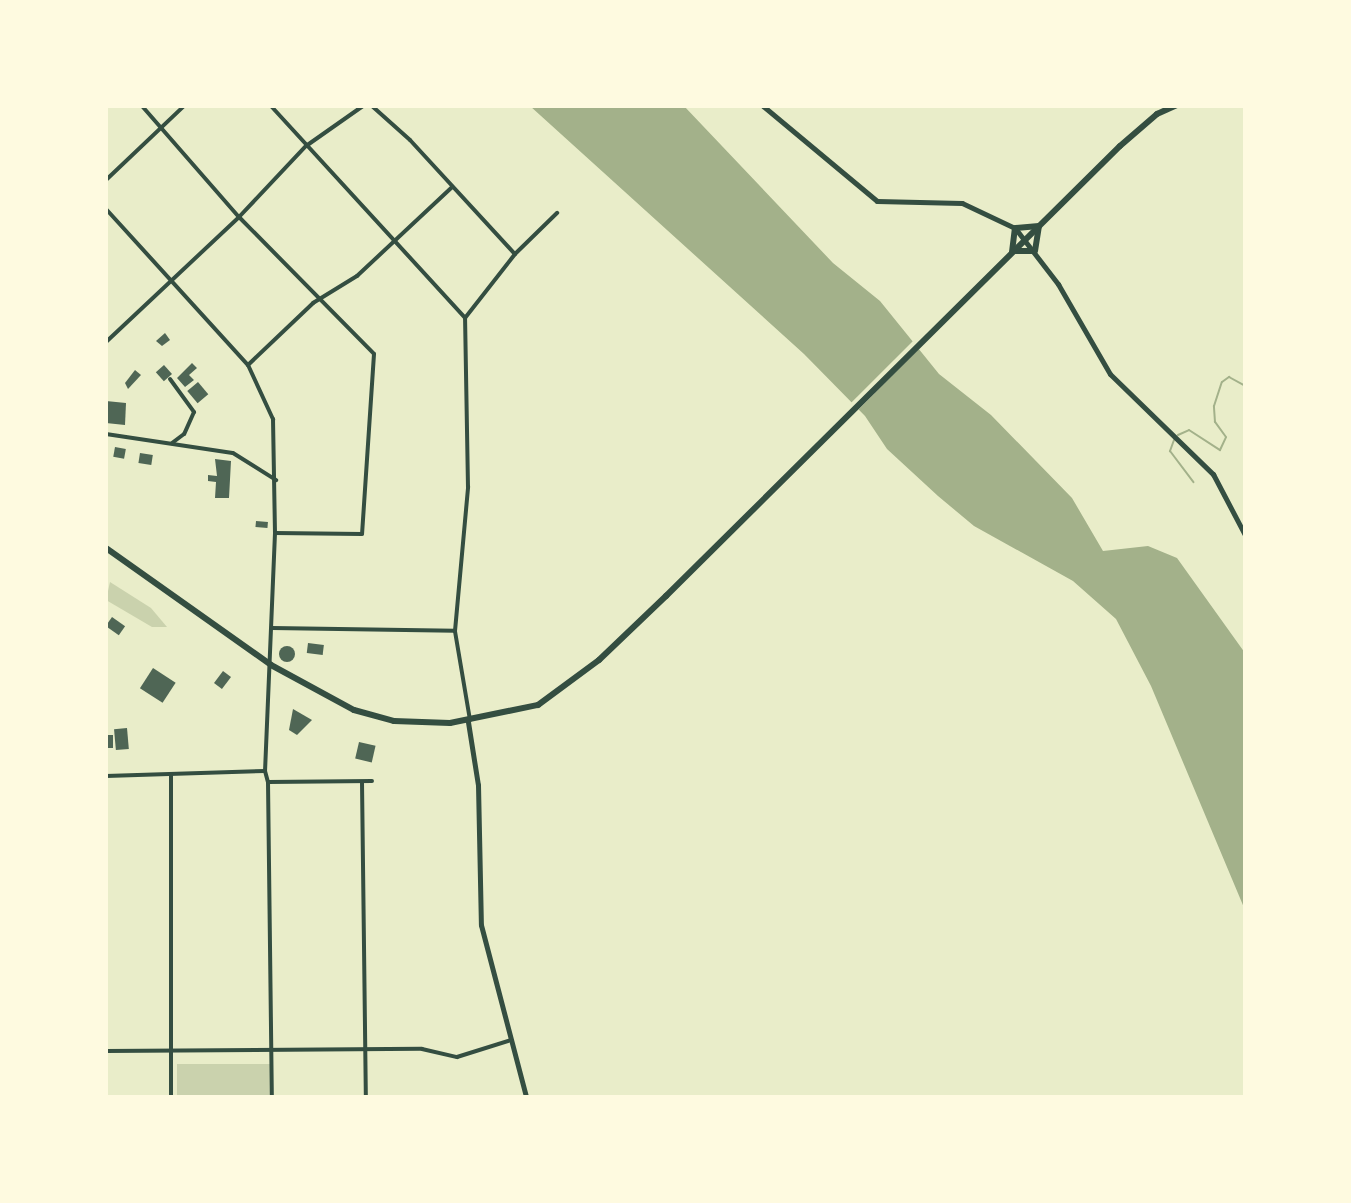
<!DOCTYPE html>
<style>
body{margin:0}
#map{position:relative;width:1351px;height:1203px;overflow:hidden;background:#e9edc9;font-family:"Asap Condensed",sans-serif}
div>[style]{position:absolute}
.green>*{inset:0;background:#cad2ad;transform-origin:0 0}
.water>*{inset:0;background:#a3b18a}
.pier>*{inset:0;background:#e9edc9;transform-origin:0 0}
.stream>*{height:2px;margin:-1px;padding:0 1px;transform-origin:1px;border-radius:1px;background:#a3b18a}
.building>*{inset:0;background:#4f6655;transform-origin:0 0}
.round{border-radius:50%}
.minor>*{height:4px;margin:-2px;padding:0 2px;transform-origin:2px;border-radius:2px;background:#344e41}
.tertiary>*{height:5px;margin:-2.5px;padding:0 2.5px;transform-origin:2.5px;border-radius:2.5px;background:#344e41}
.primary>*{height:6px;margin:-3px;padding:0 3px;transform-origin:3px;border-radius:3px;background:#344e41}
span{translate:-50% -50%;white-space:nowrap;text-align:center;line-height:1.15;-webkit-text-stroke:6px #fefae0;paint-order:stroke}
.frame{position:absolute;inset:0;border:108px solid #fefae0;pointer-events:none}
</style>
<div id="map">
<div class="green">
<i style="clip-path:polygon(110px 582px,151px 608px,167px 627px,152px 627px,106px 600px)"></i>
<i style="left:177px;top:1064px;width:95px;height:33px"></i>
</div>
<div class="water">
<i style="clip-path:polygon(530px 106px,684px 106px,833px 263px,880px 301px,939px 374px,991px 415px,1072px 498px,1103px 551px,1148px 546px,1177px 558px,1245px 653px,1245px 910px,1151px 686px,1116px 619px,1073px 581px,974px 526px,938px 496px,887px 449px,865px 416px,804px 354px)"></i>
</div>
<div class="pier">
<i style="left:913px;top:341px;width:10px;height:91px;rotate:45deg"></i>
</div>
<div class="stream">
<i style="left:1178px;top:435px;width:12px;rotate:-24deg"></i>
<i style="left:1189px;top:430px;width:37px;rotate:33deg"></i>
<i style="left:1220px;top:450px;width:14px;rotate:-65deg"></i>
<i style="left:1226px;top:437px;width:19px;rotate:-126deg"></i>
<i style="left:1215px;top:422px;width:16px;rotate:-94deg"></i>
<i style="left:1214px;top:406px;width:25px;rotate:-72deg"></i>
<i style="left:1222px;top:382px;width:9px;rotate:-36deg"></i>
<i style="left:1229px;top:377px;width:18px;rotate:29deg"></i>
<i style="left:1174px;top:440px;width:12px;rotate:110deg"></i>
<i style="left:1170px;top:451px;width:39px;rotate:53deg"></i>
</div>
<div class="building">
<i style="clip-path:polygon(165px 333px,170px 340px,162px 346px,156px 341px)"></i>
<i style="clip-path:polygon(192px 363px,197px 368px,189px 375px,194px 380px,185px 387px,177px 378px)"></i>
<i style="left:164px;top:365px;width:12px;height:11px;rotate:48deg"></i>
<i style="clip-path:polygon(135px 370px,141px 375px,128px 389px,125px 383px)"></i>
<i style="left:198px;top:382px;width:16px;height:14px;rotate:50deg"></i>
<i style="clip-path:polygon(106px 401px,126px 403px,125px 425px,106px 423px)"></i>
<i style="left:115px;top:447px;width:11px;height:10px;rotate:10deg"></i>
<i style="left:140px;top:453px;width:13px;height:10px;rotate:9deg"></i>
<i style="clip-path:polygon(215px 459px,231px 461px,229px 498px,215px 498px,216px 482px,208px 481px,208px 475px,217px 476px)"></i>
<i style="left:256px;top:521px;width:12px;height:6px;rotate:5deg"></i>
<i style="left:112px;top:617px;width:16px;height:11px;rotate:35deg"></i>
<i style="left:308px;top:643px;width:16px;height:10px;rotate:7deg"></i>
<i class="round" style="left:279px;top:646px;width:16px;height:16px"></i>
<i style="left:153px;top:668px;width:27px;height:24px;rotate:33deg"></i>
<i style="left:223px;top:671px;width:10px;height:15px;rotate:37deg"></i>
<i style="clip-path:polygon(293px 709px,312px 720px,297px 735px,289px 730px)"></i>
<i style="left:127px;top:728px;width:21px;height:13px;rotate:85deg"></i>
<i style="left:106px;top:735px;width:7px;height:13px"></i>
<i style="left:359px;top:742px;width:17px;height:17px;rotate:13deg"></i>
</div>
<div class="minor">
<i style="left:142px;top:106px;width:147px;rotate:48.9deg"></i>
<i style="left:239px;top:217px;width:192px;rotate:45.4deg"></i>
<i style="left:374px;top:354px;width:180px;rotate:93.8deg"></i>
<i style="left:362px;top:534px;width:87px;rotate:-179.3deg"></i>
<i style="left:271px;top:106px;width:287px;rotate:47.5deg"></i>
<i style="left:372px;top:106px;width:51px;rotate:41.8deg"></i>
<i style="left:410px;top:140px;width:155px;rotate:47.4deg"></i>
<i style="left:106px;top:180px;width:108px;rotate:-43.5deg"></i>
<i style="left:106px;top:209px;width:211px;rotate:47.7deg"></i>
<i style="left:248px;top:365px;width:60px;rotate:65.2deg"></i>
<i style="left:273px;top:419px;width:114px;rotate:89deg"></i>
<i style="left:275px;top:533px;width:238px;rotate:92.4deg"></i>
<i style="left:106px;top:342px;width:183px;rotate:-43.2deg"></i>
<i style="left:239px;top:217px;width:98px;rotate:-46.7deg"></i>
<i style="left:306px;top:146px;width:70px;rotate:-35.1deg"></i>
<i style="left:248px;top:365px;width:90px;rotate:-43.6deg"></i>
<i style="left:313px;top:303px;width:52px;rotate:-31.5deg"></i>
<i style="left:357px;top:276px;width:130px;rotate:-43.1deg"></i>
<i style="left:170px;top:379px;width:41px;rotate:54deg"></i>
<i style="left:194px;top:412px;width:24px;rotate:114deg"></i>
<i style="left:184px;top:434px;width:15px;rotate:143deg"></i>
<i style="left:106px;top:434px;width:128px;rotate:8.5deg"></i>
<i style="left:233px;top:453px;width:51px;rotate:32.1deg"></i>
<i style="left:272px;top:628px;width:183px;rotate:0.9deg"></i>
<i style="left:470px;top:720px;width:90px;rotate:-99.6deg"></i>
<i style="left:455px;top:631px;width:145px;rotate:-84.8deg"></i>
<i style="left:468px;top:487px;width:169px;rotate:-91deg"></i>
<i style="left:465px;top:318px;width:81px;rotate:-52deg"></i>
<i style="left:515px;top:254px;width:59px;rotate:-44.3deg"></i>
<i style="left:106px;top:776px;width:159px;rotate:-1.8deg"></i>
<i style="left:265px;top:771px;width:11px;rotate:75deg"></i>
<i style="left:268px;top:782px;width:104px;rotate:-0.6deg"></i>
<i style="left:268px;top:782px;width:315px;rotate:89.3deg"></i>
<i style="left:362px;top:782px;width:315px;rotate:89.3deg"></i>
<i style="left:106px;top:1051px;width:316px;rotate:-0.4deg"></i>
<i style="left:422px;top:1049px;width:36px;rotate:13deg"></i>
<i style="left:457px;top:1057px;width:57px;rotate:-17.5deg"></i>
<i style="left:171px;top:1097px;width:322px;rotate:-90deg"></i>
</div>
<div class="tertiary">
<i style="left:763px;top:106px;width:148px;rotate:39.8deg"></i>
<i style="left:877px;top:201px;width:85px;rotate:1.3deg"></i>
<i style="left:962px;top:203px;width:59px;rotate:25.3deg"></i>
<i style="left:1015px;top:228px;width:71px;rotate:52.5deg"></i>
<i style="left:1058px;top:284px;width:104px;rotate:60deg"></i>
<i style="left:1110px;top:374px;width:144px;rotate:44.2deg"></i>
<i style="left:1213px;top:474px;width:69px;rotate:62.3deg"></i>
<i style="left:468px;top:722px;width:64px;rotate:81deg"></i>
<i style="left:478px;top:785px;width:140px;rotate:88.8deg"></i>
<i style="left:481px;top:925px;width:178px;rotate:75.3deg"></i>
</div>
<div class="primary">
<i style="left:1016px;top:228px;width:23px;rotate:-5deg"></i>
<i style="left:1013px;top:251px;width:21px"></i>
<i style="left:1035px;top:251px;width:24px;rotate:-81deg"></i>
<i style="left:1012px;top:252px;width:24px;rotate:-83deg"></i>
<i style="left:106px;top:548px;width:202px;rotate:35.3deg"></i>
<i style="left:271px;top:665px;width:94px;rotate:28.5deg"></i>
<i style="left:354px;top:710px;width:41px;rotate:15.4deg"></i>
<i style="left:394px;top:721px;width:56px;rotate:2deg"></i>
<i style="left:450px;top:723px;width:90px;rotate:-11.6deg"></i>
<i style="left:538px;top:705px;width:76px;rotate:-36.4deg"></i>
<i style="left:599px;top:660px;width:93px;rotate:-43.7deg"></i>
<i style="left:666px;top:596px;width:639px;rotate:-44.75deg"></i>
<i style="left:1120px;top:146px;width:49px;rotate:-40.9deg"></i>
<i style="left:1157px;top:114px;width:20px;rotate:-24deg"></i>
</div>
<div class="frame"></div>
</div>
